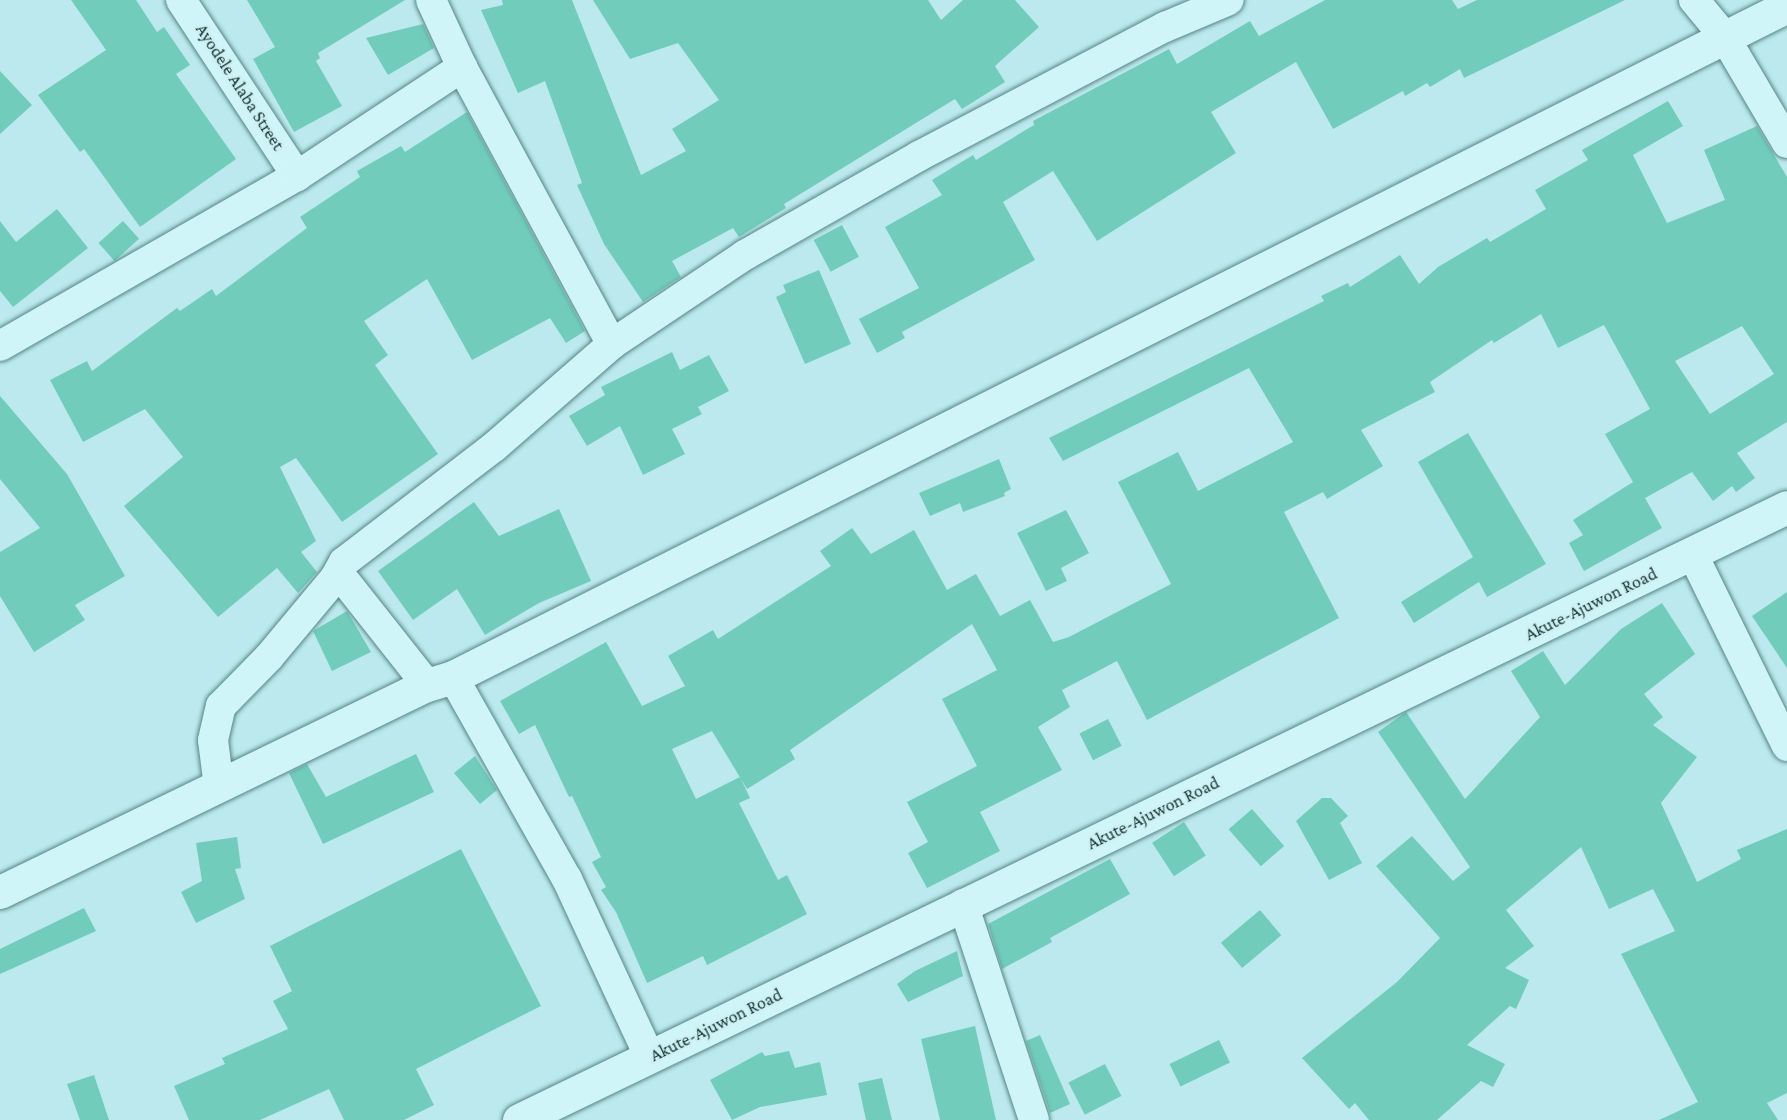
<!DOCTYPE html>
<style>
body{margin:0}
#map{position:relative;width:1787px;height:1120px;overflow:hidden;background:#bce9ee;font-family:"Crimson Pro",serif}
div>[style]{position:absolute}
.building>*{inset:0;background:#71ccbc;transform-origin:0 0}
.roads{filter:drop-shadow(0 0 2px #568582) drop-shadow(0 0 2px #568582)}
.street>*{height:30px;margin:-15px;padding:0 15px;transform-origin:15px;border-radius:15px;background:#cff5f9}
.secondary>*{height:33px;margin:-16.5px;padding:0 16.5px;transform-origin:16.5px;border-radius:16.5px;background:#cff5f9}
span{translate:-50% -50%;white-space:nowrap;text-align:center;line-height:1.15;-webkit-text-stroke:4.5px #ccf1f5;paint-order:stroke}
.street-label{font-size:18px;color:#1b3431}
</style>
<div id="map">
<div class="building">
<i style="clip-path:polygon(71px 0,136px 0,157px 32px,164px 27px,190px 65px,176px 74px,236px 159px,140px 227px,84px 149px,80px 152px,38px 95px,106px 50px)"></i>
<i style="clip-path:polygon(247px 0,405px 0,318px 53px,320px 58px,316px 61px,342px 106px,294px 132px,253px 59px,275px 47px)"></i>
<i style="clip-path:polygon(502px 0,572px 0,641px 175px,686px 151px,672px 129px,719px 100px,678px 43px,630px 59px,593px 0,928px 0,941px 20px,963px 0,1015px 0,1039px 27px,995px 66px,1005px 82px,962px 109px,955px 99px,784px 204px,786px 208px,739px 237px,733px 228px,672px 261px,681px 277px,643px 302px,604px 244px,577px 185px,582px 183px,545px 81px,518px 93px,481px 10px,503px 5px)"></i>
<i style="clip-path:polygon(1325px 0,1452px 0,1458px 9px,1477px 0,1625px 0,1464px 78px,1460px 69px,1430px 87px,1427px 83px,1405px 96px,1403px 91px,1333px 129px,1296px 62px,1211px 112px,1236px 153px,1097px 241px,1053px 171px,1003px 202px,1035px 260px,902px 332px,905px 338px,877px 353px,859px 319px,919px 288px,885px 227px,942px 195px,932px 180px,973px 155px,976px 160px,1034px 125px,1033px 121px,1169px 49px,1177px 64px,1250px 21px,1259px 36px)"></i>
<i style="clip-path:polygon(423px 24px,434px 48px,388px 75px,366px 38px)"></i>
<i style="clip-path:polygon(0 71px,32px 105px,0 134px)"></i>
<i style="clip-path:polygon(evenodd,1668px 101px,1683px 126px,1633px 155px,1667px 223px,1725px 200px,1704px 150px,1757px 126px,1787px 177px,1787px 422px,1737px 453px,1755px 478px,1736px 492px,1732px 486px,1713px 501px,1692px 472px,1645px 498px,1662px 528px,1584px 571px,1569px 543px,1583px 535px,1573px 520px,1633px 482px,1605px 434px,1650px 409px,1604px 325px,1558px 348px,1541px 314px,1494px 343px,1492px 340px,1430px 382px,1435px 392px,1361px 430px,1383px 466px,1327px 499px,1323px 492px,1284px 512px,1339px 618px,1147px 720px,1117px 661px,1062px 690px,1070px 707px,1038px 727px,1062px 770px,980px 812px,1000px 851px,927px 888px,908px 853px,928px 842px,907px 802px,977px 766px,942px 699px,997px 670px,972px 624px,790px 750px,795px 759px,747px 789px,712px 731px,672px 749px,696px 799px,740px 777px,750px 798px,739px 803px,778px 880px,787px 875px,807px 914px,707px 965px,703px 956px,647px 983px,616px 912px,601px 890px,606px 887px,592px 862px,601px 857px,572px 796px,569px 797px,535px 725px,519px 734px,500px 701px,606px 642px,642px 706px,685px 686px,668px 656px,713px 630px,718px 639px,831px 566px,820px 551px,852px 528px,871px 554px,914px 530px,947px 590px,976px 574px,1000px 616px,1030px 600px,1053px 642px,1069px 637px,1171px 584px,1118px 482px,1178px 452px,1198px 491px,1293px 442px,1249px 368px,1063px 461px,1049px 438px,1324px 301px,1321px 296px,1348px 283px,1350px 287px,1400px 255px,1419px 284px,1438px 267px,1487px 238px,1490px 242px,1546px 209px,1535px 190px,1588px 160px,1582px 150px,1668px 101px,1742px 326px,1774px 374px,1710px 414px,1675px 361px,1742px 326px)"></i>
<i style="clip-path:polygon(467px 112px,585px 331px,566px 343px,550px 318px,472px 360px,427px 279px,364px 321px,388px 355px,375px 365px,438px 454px,342px 522px,296px 458px,280px 467px,316px 541px,301px 552px,317px 572px,298px 593px,277px 568px,218px 617px,124px 506px,183px 457px,145px 409px,83px 442px,50px 380px,87px 361px,92px 371px,177px 308px,180px 311px,212px 289px,216px 296px,307px 228px,300px 217px,360px 177px,357px 171px,401px 146px,405px 152px)"></i>
<i style="clip-path:polygon(57px 209px,88px 248px,13px 307px,0 291px,0 221px,16px 242px)"></i>
<i style="left:123px;top:221px;width:24px;height:33px;rotate:48deg"></i>
<i style="left:842px;top:225px;width:36px;height:32px;rotate:62deg"></i>
<i style="clip-path:polygon(819px 270px,851px 344px,805px 364px,776px 297px,786px 292px,783px 285px)"></i>
<i style="clip-path:polygon(672px 352px,680px 370px,709px 355px,729px 391px,698px 407px,702px 414px,672px 429px,685px 454px,643px 475px,620px 426px,587px 446px,569px 416px,605px 395px,601px 387px)"></i>
<i style="clip-path:polygon(0 396px,67px 474px,125px 576px,75px 605px,85px 620px,34px 652px,0 596px,0 552px,40px 528px,0 479px)"></i>
<i style="clip-path:polygon(1468px 433px,1546px 564px,1487px 597px,1479px 582px,1414px 623px,1401px 602px,1473px 557px,1418px 462px)"></i>
<i style="clip-path:polygon(999px 459px,1011px 489px,1004px 493px,1005px 496px,963px 512px,960px 503px,930px 516px,919px 493px)"></i>
<i style="clip-path:polygon(474px 502px,499px 536px,559px 509px,591px 581px,539px 603px,485px 635px,457px 589px,413px 620px,378px 571px)"></i>
<i style="clip-path:polygon(1066px 510px,1089px 553px,1061px 568px,1067px 581px,1046px 591px,1017px 533px)"></i>
<i style="clip-path:polygon(1787px 592px,1787px 668px,1752px 616px)"></i>
<i style="clip-path:polygon(1662px 603px,1695px 654px,1644px 694px,1663px 717px,1653px 725px,1697px 757px,1661px 803px,1697px 882px,1741px 859px,1737px 850px,1787px 829px,1787px 1093px,1767px 1103px,1778px 1120px,1659px 1120px,1698px 1102px,1621px 954px,1675px 931px,1653px 889px,1609px 909px,1581px 847px,1506px 910px,1534px 946px,1505px 968px,1529px 980px,1516px 1009px,1510px 1006px,1467px 1045px,1505px 1064px,1493px 1087px,1481px 1081px,1437px 1120px,1369px 1120px,1355px 1103px,1349px 1109px,1302px 1058px,1397px 982px,1440px 938px,1376px 866px,1412px 836px,1453px 881px,1470px 867px,1378px 732px,1406px 712px,1465px 799px,1540px 717px,1511px 671px,1543px 651px,1565px 685px,1621px 629px)"></i>
<i style="clip-path:polygon(347px 611px,371px 652px,332px 671px,313px 631px)"></i>
<i style="left:1108px;top:719px;width:30px;height:32px;rotate:63deg"></i>
<i style="clip-path:polygon(416px 754px,434px 792px,323px 844px,289px 773px,307px 764px,326px 797px)"></i>
<i style="clip-path:polygon(475px 756px,497px 790px,480px 804px,454px 773px)"></i>
<i style="clip-path:polygon(1322px 798px,1331px 798px,1348px 816px,1340px 823px,1362px 863px,1329px 880px,1296px 821px)"></i>
<i style="left:1252px;top:809px;width:49px;height:31px;rotate:49deg"></i>
<i style="left:1184px;top:822px;width:40px;height:38px;rotate:57deg"></i>
<i style="clip-path:polygon(237px 837px,241px 868px,235px 869px,245px 899px,196px 923px,181px 892px,202px 881px,196px 843px)"></i>
<i style="clip-path:polygon(461px 849px,541px 1006px,416px 1069px,434px 1105px,404px 1120px,344px 1120px,329px 1089px,260px 1120px,189px 1120px,174px 1086px,225px 1064px,222px 1058px,288px 1029px,273px 1001px,292px 991px,270px 946px)"></i>
<i style="clip-path:polygon(1110px 859px,1130px 894px,1050px 938px,1052px 942px,1002px 969px,988px 924px)"></i>
<i style="clip-path:polygon(84px 908px,96px 931px,0 974px,0 949px)"></i>
<i style="left:1260px;top:910px;width:33px;height:51px;rotate:50deg"></i>
<i style="clip-path:polygon(957px 951px,963px 976px,908px 1002px,897px 984px,915px 971px)"></i>
<i style="clip-path:polygon(975px 1026px,996px 1120px,940px 1120px,921px 1039px)"></i>
<i style="clip-path:polygon(1040px 1035px,1070px 1104px,1050px 1113px,1026px 1041px)"></i>
<i style="left:1219px;top:1040px;width:25px;height:55px;rotate:64deg"></i>
<i style="clip-path:polygon(789px 1051px,795px 1068px,820px 1062px,827px 1095px,760px 1107px,732px 1120px,710px 1080px,762px 1052px,765px 1056px)"></i>
<i style="left:1105px;top:1064px;width:36px;height:41px;rotate:63deg"></i>
<i style="clip-path:polygon(94px 1075px,109px 1120px,80px 1120px,67px 1084px)"></i>
<i style="clip-path:polygon(882px 1078px,892px 1120px,866px 1120px,858px 1083px)"></i>
</div>
<div class="roads">
<div class="street">
<i style="left:181px;top:0;width:211px;rotate:56.6deg"></i>
<i style="left:431px;top:0;width:74px;rotate:65.2deg"></i>
<i style="left:462px;top:67px;width:315px;rotate:61.6deg"></i>
<i style="left:1694px;top:0;width:47px;rotate:50.2deg"></i>
<i style="left:1724px;top:36px;width:124px;rotate:59.5deg"></i>
<i style="left:0;top:346px;width:342px;rotate:-29.8deg"></i>
<i style="left:297px;top:176px;width:198px;rotate:-33.4deg"></i>
<i style="left:1693px;top:555px;width:213px;rotate:63.8deg"></i>
<i style="left:335px;top:578px;width:10px;rotate:17deg"></i>
<i style="left:345px;top:581px;width:132px;rotate:51.7deg"></i>
<i style="left:453px;top:677px;width:232px;rotate:60.6deg"></i>
<i style="left:567px;top:879px;width:197px;rotate:65.1deg"></i>
<i style="left:219px;top:787px;width:47px;rotate:-97.3deg"></i>
<i style="left:213px;top:740px;width:35px;rotate:-77deg"></i>
<i style="left:221px;top:706px;width:69px;rotate:-45.6deg"></i>
<i style="left:269px;top:657px;width:103px;rotate:-50.1deg"></i>
<i style="left:335px;top:578px;width:18px;rotate:-61deg"></i>
<i style="left:344px;top:562px;width:189px;rotate:-37.5deg"></i>
<i style="left:494px;top:447px;width:157px;rotate:-41.1deg"></i>
<i style="left:612px;top:344px;width:160px;rotate:-33.8deg"></i>
<i style="left:745px;top:255px;width:200px;rotate:-29.6deg"></i>
<i style="left:919px;top:156px;width:278px;rotate:-27.7deg"></i>
<i style="left:1165px;top:27px;width:69px;rotate:-22.9deg"></i>
<i style="left:963px;top:904px;width:227px;rotate:71.8deg"></i>
</div>
<div class="secondary">
<i style="left:0;top:892px;width:475px;rotate:-25.9deg"></i>
<i style="left:427px;top:685px;width:27px;rotate:-17deg"></i>
<i style="left:453px;top:677px;width:1493px;rotate:-26.7deg"></i>
<i style="left:519px;top:1120px;width:1408px;rotate:-25.8deg"></i>
</div>
</div>
<div class="street-label">
<span style="left:240px;top:87px;rotate:57deg">Ayodele Alaba Street</span>
<span style="left:1591px;top:604px;rotate:-26deg">Akute-Ajuwon Road</span>
<span style="left:1153px;top:813px;rotate:-26deg">Akute-Ajuwon Road</span>
<span style="left:716px;top:1025px;rotate:-26deg">Akute-Ajuwon Road</span>
</div>
</div>
